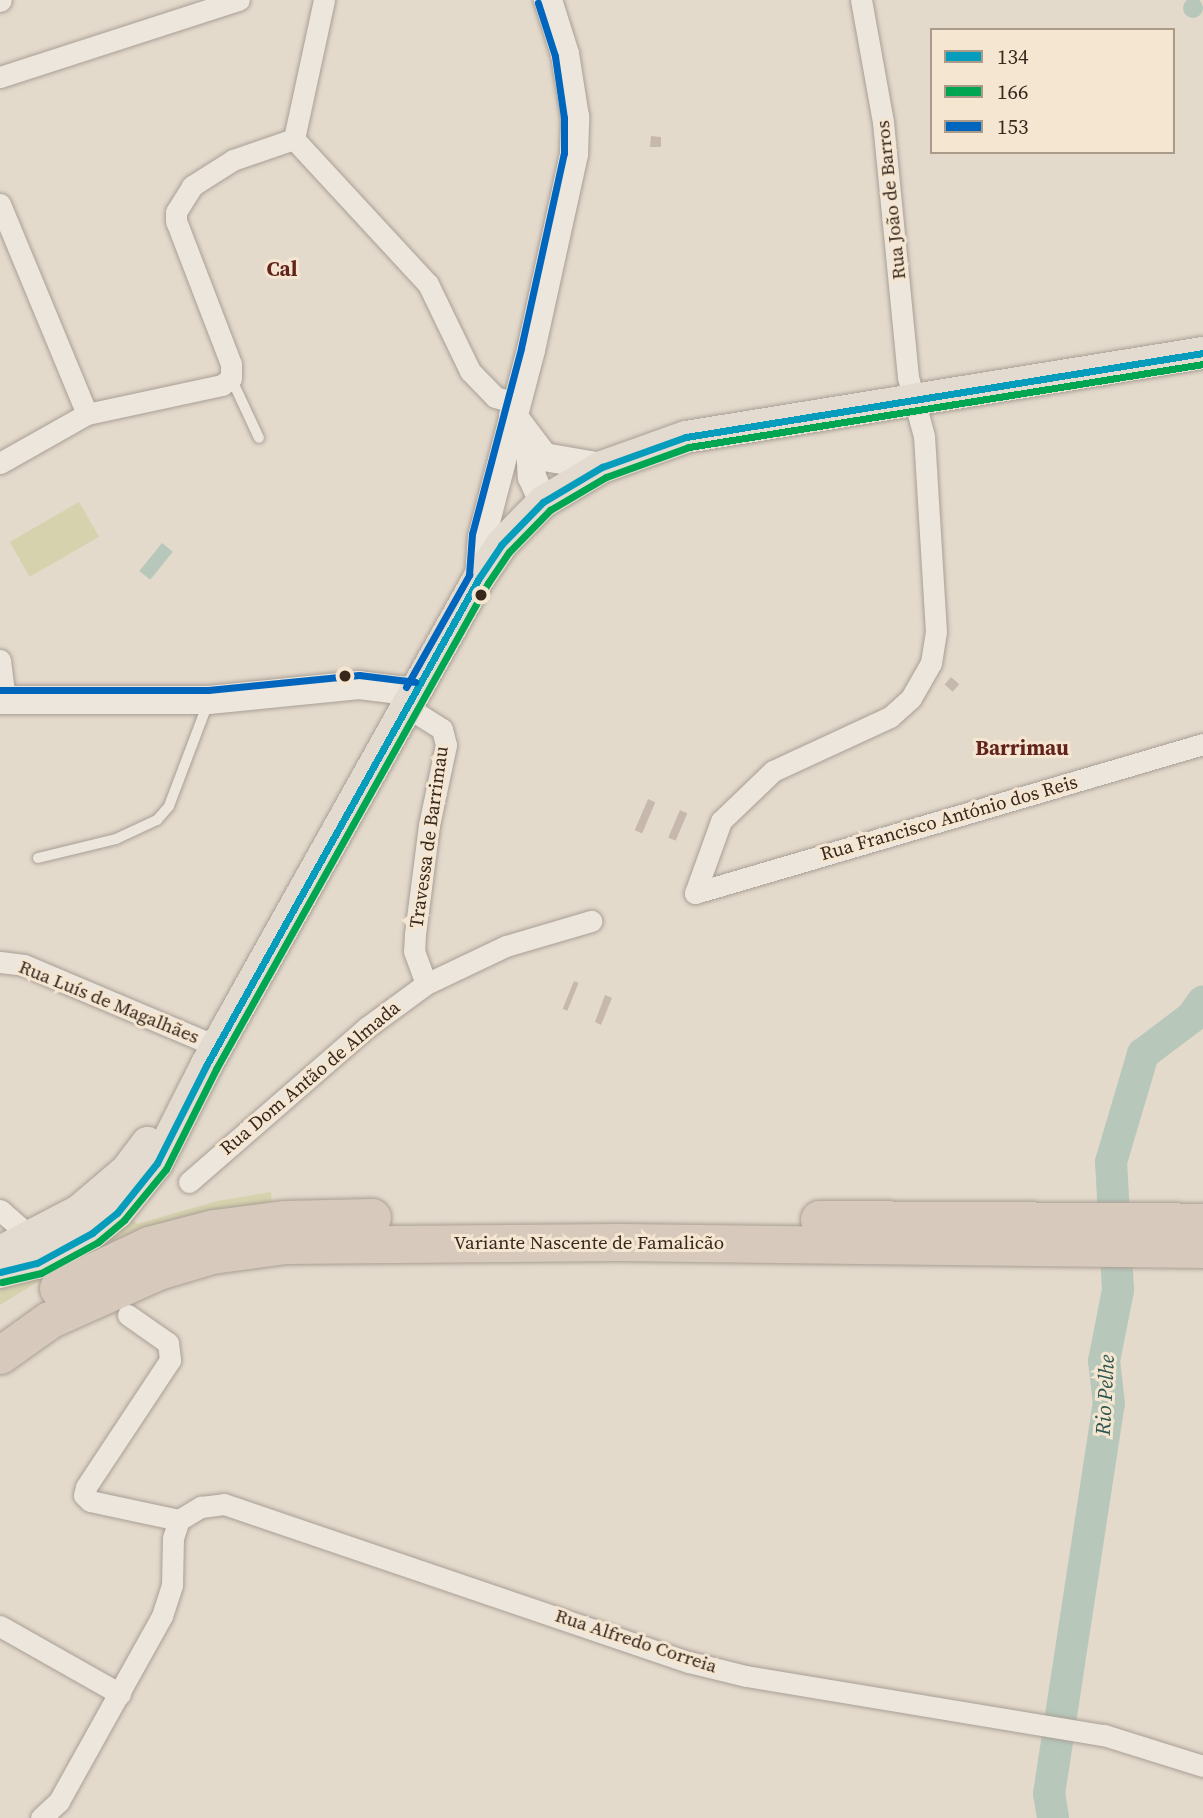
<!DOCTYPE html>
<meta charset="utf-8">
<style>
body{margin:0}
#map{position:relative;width:1203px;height:1818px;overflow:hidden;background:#e4dacc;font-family:"Source Serif 4",serif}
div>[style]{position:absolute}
.green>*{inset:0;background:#d6d2ae;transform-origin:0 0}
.water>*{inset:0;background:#b7c8bb;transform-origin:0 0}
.round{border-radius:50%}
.river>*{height:32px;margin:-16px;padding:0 16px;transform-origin:16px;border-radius:16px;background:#b7c8bb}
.building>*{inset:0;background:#c7b8ad;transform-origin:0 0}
.roads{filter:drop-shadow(0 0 2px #a99f95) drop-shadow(0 0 2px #a99f95)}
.lane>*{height:10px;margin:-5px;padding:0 5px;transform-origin:5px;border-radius:5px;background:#ece6dd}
.street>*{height:21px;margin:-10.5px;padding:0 10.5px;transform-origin:10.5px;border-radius:10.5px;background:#ece6dd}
.secondary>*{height:28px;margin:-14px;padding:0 14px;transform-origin:14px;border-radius:14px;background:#ece6dd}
.primary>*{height:32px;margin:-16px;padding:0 16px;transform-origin:16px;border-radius:16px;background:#e3dbcf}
.highway>*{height:37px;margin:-18.5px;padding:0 18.5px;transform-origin:18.5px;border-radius:18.5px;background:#d7cabc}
.bus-1>*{height:7px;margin:-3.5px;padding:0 3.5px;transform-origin:3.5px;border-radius:3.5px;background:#069cbc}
.bus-2>*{height:7px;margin:-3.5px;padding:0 3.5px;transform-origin:3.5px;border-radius:3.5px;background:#00a651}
.bus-3>*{height:7px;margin:-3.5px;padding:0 3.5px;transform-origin:3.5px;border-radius:3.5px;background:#0065bd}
.dots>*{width:19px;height:19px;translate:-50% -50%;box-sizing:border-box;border:4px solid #f5e6d1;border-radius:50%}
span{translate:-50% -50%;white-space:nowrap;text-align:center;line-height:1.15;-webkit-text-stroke:6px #f5e6d1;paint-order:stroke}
.street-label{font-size:19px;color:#37271d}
.neighbourhood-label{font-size:21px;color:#63231d;font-weight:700}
.water-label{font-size:21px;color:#2c564f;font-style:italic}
.legend{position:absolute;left:930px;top:28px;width:245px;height:126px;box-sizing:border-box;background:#f5e6d1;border:2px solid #a99a89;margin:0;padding:9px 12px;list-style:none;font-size:21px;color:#37271d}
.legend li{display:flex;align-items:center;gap:14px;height:35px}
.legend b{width:35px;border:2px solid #a99a89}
</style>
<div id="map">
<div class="green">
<i style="left:79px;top:502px;width:40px;height:80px;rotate:60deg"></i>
<i style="clip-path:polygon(271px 1192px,272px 1205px,150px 1227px,88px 1251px,0 1305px,0 1288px,128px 1215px,137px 1224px,217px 1201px)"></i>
</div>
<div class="water">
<i class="round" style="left:1183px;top:-2px;width:20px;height:20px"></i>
<i style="left:162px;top:543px;width:14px;height:36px;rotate:39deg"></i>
</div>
<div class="river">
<i style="left:1053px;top:1818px;width:24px;rotate:-99deg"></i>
<i style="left:1049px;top:1794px;width:395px;rotate:-81.3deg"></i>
<i style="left:1109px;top:1404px;width:43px;rotate:-96.6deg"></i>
<i style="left:1104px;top:1361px;width:72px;rotate:-78.8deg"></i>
<i style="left:1118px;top:1290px;width:128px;rotate:-93.1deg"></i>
<i style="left:1111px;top:1162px;width:113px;rotate:-73.5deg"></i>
<i style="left:1143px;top:1054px;width:61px;rotate:-37.1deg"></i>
<i style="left:1192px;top:1017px;width:19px;rotate:-55deg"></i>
</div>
<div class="building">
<i style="clip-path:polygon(651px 136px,661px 137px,661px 147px,650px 147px)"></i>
<i style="left:951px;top:677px;width:11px;height:10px;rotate:41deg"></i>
<i style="left:648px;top:799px;width:8px;height:34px;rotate:23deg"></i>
<i style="left:680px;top:810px;width:8px;height:30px;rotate:23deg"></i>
<i style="left:574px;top:981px;width:5px;height:30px;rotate:22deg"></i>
<i style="clip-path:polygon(605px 995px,612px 998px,601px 1025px,595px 1022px)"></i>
</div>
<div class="roads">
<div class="lane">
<i style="left:231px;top:378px;width:66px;rotate:65deg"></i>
<i style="left:38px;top:858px;width:80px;rotate:-13.7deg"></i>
<i style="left:116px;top:839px;width:45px;rotate:-24.9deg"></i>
<i style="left:157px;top:820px;width:18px;rotate:-49deg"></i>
<i style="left:169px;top:806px;width:110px;rotate:-69.3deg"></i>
</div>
<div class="street">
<i style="left:324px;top:0;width:142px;rotate:102.2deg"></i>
<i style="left:294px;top:139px;width:197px;rotate:47.3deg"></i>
<i style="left:428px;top:284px;width:97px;rotate:64.2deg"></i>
<i style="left:470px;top:371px;width:36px;rotate:46deg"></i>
<i style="left:495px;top:397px;width:22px;rotate:16deg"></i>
<i style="left:0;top:1px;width:1px;rotate:-45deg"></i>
<i style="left:0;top:77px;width:251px;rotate:-17.9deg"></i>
<i style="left:0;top:204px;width:227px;rotate:67.5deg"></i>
<i style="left:0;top:463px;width:100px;rotate:-29.4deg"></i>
<i style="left:87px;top:414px;width:138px;rotate:-12.1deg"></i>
<i style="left:222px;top:385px;width:11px;rotate:-38deg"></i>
<i style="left:231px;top:378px;width:14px;rotate:-90deg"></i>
<i style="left:231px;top:364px;width:153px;rotate:-111deg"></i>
<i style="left:176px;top:221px;width:9px;rotate:-90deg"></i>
<i style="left:176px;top:212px;width:31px;rotate:-58deg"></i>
<i style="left:192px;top:186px;width:49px;rotate:-32.4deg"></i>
<i style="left:233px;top:160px;width:65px;rotate:-19deg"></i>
<i style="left:0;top:660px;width:40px;rotate:82.9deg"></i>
<i style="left:407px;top:707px;width:41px;rotate:32.2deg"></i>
<i style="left:442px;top:729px;width:16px;rotate:76deg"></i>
<i style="left:446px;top:745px;width:82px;rotate:102deg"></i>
<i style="left:429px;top:825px;width:110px;rotate:97.3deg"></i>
<i style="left:415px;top:934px;width:17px;rotate:93deg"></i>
<i style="left:414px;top:951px;width:35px;rotate:70deg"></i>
<i style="left:695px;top:893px;width:77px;rotate:-70.1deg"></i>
<i style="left:721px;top:821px;width:72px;rotate:-43.9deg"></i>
<i style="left:773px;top:771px;width:129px;rotate:-24.8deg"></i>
<i style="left:890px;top:717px;width:28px;rotate:-42deg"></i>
<i style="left:911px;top:698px;width:40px;rotate:-60.3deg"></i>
<i style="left:931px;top:663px;width:31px;rotate:-81deg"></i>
<i style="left:936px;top:632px;width:196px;rotate:-93.5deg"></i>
<i style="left:924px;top:436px;width:61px;rotate:-105.2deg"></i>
<i style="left:908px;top:377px;width:256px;rotate:-95.6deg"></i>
<i style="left:883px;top:122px;width:124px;rotate:-100.2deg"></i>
<i style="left:695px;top:893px;width:529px;rotate:-16.35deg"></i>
<i style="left:0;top:962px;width:24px;rotate:7deg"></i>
<i style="left:24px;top:965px;width:208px;rotate:22.9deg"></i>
<i style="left:189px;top:1182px;width:235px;rotate:-41deg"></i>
<i style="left:366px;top:1028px;width:74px;rotate:-36.3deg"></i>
<i style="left:426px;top:984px;width:89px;rotate:-25.4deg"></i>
<i style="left:506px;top:946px;width:89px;rotate:-16.4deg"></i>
<i style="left:0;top:1210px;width:43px;rotate:41.2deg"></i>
<i style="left:128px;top:1315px;width:49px;rotate:35deg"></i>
<i style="left:168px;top:1343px;width:17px;rotate:83deg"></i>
<i style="left:170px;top:1360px;width:152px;rotate:123.5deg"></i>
<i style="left:86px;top:1487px;width:8px;rotate:104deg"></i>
<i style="left:84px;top:1495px;width:8px;rotate:45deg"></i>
<i style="left:90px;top:1501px;width:91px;rotate:12.1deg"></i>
<i style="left:179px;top:1520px;width:26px;rotate:-31deg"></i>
<i style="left:201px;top:1507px;width:23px;rotate:-7deg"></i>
<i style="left:224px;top:1504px;width:491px;rotate:18.8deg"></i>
<i style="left:689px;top:1662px;width:59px;rotate:13.8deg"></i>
<i style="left:746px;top:1676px;width:363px;rotate:9.4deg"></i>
<i style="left:1104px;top:1735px;width:104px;rotate:17.4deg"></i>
<i style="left:0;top:1626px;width:138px;rotate:29.5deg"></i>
<i style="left:41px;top:1818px;width:25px;rotate:-43deg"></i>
<i style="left:59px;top:1801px;width:212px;rotate:-60.9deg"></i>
<i style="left:162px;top:1616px;width:33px;rotate:-72deg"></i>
<i style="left:172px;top:1585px;width:47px;rotate:-88.8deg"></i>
<i style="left:173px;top:1538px;width:19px;rotate:-72deg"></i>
</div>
<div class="secondary">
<i style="left:513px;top:416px;width:51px;rotate:52.9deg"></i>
<i style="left:544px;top:457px;width:59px;rotate:9.8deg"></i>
<i style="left:530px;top:444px;width:33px;rotate:87deg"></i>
<i style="left:532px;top:477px;width:27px;rotate:66deg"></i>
<i style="left:479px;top:578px;width:41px;rotate:-85.8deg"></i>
<i style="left:482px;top:537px;width:193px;rotate:-75.3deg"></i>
<i style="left:531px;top:350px;width:201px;rotate:-77.6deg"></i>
<i style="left:574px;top:154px;width:37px;rotate:-88deg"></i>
<i style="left:575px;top:117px;width:64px;rotate:-99deg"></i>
<i style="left:565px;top:54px;width:57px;rotate:-107.5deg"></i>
<i style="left:0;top:700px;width:209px"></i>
<i style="left:209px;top:700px;width:151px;rotate:-5.7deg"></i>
<i style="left:359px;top:685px;width:56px;rotate:7.1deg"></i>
</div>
<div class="primary">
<i style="left:0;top:1252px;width:89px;rotate:-27.4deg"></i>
<i style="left:79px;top:1211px;width:63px;rotate:-40.5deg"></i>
<i style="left:127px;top:1170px;width:34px;rotate:-53deg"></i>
<i style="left:0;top:1272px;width:38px;rotate:-14deg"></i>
<i style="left:37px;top:1263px;width:63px;rotate:-28.6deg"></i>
<i style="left:92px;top:1233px;width:32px;rotate:-39deg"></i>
<i style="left:117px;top:1213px;width:64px;rotate:-51.3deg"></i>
<i style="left:157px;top:1163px;width:111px;rotate:-63.2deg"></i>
<i style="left:207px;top:1064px;width:557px;rotate:-60.77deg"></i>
<i style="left:479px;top:578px;width:40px;rotate:-56deg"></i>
<i style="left:501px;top:545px;width:60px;rotate:-45.7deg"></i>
<i style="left:543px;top:502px;width:69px;rotate:-30.7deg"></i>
<i style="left:602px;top:467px;width:89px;rotate:-19.7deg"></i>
<i style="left:686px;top:437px;width:524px;rotate:-9.23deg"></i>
</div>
<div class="highway">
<i style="left:819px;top:1219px;width:384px;rotate:0.4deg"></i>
<i style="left:58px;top:1288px;width:101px;rotate:-25.3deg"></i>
<i style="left:149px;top:1245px;width:67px;rotate:-14.7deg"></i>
<i style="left:214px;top:1228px;width:72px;rotate:-7.2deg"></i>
<i style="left:285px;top:1219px;width:87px;rotate:-1.3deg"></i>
<i style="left:0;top:1355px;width:60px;rotate:-35.5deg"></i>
<i style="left:49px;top:1320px;width:120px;rotate:-24.2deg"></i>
<i style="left:158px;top:1271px;width:56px;rotate:-16.5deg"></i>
<i style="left:212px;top:1255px;width:74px;rotate:-7.8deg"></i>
<i style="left:285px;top:1245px;width:334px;rotate:-0.5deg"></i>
<i style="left:619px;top:1242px;width:584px;rotate:0.69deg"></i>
</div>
</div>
<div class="bus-1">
<i style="left:0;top:1272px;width:38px;rotate:-14deg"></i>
<i style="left:37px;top:1263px;width:63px;rotate:-28.6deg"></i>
<i style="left:92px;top:1233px;width:32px;rotate:-39deg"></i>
<i style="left:117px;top:1213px;width:64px;rotate:-51.3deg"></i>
<i style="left:157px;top:1163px;width:111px;rotate:-63.2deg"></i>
<i style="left:207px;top:1064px;width:557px;rotate:-60.77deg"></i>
<i style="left:479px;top:578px;width:40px;rotate:-56deg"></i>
<i style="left:501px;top:545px;width:60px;rotate:-45.7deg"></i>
<i style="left:543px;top:502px;width:69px;rotate:-30.7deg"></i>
<i style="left:602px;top:467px;width:89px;rotate:-19.7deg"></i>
<i style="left:686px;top:437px;width:524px;rotate:-9.23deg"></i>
</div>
<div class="bus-2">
<i style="left:2px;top:1282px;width:40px;rotate:-13deg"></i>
<i style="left:41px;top:1273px;width:65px;rotate:-28.5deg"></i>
<i style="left:98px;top:1242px;width:34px;rotate:-40deg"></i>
<i style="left:124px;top:1220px;width:66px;rotate:-50.5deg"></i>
<i style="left:166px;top:1169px;width:112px;rotate:-63.4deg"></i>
<i style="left:216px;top:1069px;width:557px;rotate:-60.77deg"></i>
<i style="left:488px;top:583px;width:37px;rotate:-56deg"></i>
<i style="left:509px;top:552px;width:59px;rotate:-45.7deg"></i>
<i style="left:550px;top:510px;width:65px;rotate:-30.5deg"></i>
<i style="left:606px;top:477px;width:88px;rotate:-19.9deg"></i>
<i style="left:689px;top:447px;width:521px;rotate:-9.17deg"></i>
</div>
<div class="bus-3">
<i style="left:406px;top:687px;width:129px;rotate:-60.6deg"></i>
<i style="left:469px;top:575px;width:41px;rotate:-85.8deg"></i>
<i style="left:472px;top:534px;width:192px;rotate:-75.2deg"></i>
<i style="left:521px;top:348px;width:200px;rotate:-77.6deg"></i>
<i style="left:564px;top:153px;width:35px;rotate:-90deg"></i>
<i style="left:564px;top:118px;width:63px;rotate:-98.3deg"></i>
<i style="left:555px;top:56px;width:56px;rotate:-107.8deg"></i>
<i style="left:0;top:690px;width:208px"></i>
<i style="left:208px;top:690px;width:152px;rotate:-5.7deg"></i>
<i style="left:359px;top:675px;width:57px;rotate:7deg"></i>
</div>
<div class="dots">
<i style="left:481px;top:595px;background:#37271d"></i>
<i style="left:345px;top:676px;background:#37271d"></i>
</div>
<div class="street-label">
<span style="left:891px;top:200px;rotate:-96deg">Rua João de Barros</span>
<span style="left:949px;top:818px;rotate:-16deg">Rua Francisco António dos Reis</span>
<span style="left:429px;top:837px;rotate:-82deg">Travessa de Barrimau</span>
<span style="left:109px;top:1002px;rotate:22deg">Rua Luís de Magalhães</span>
<span style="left:310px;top:1078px;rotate:-40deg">Rua Dom Antão de Almada</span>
<span style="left:589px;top:1243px">Variante Nascente de Famalicão</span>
<span style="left:636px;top:1641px;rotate:18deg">Rua Alfredo Correia</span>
</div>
<div class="neighbourhood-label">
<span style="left:282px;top:269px">Cal</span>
<span style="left:1022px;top:748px">Barrimau</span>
</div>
<div class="water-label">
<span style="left:1105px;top:1395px;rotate:-87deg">Rio Pelhe</span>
</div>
<ul class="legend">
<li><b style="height:9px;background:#069cbc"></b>134</li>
<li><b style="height:9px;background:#00a651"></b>166</li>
<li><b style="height:9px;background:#0065bd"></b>153</li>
</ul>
</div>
